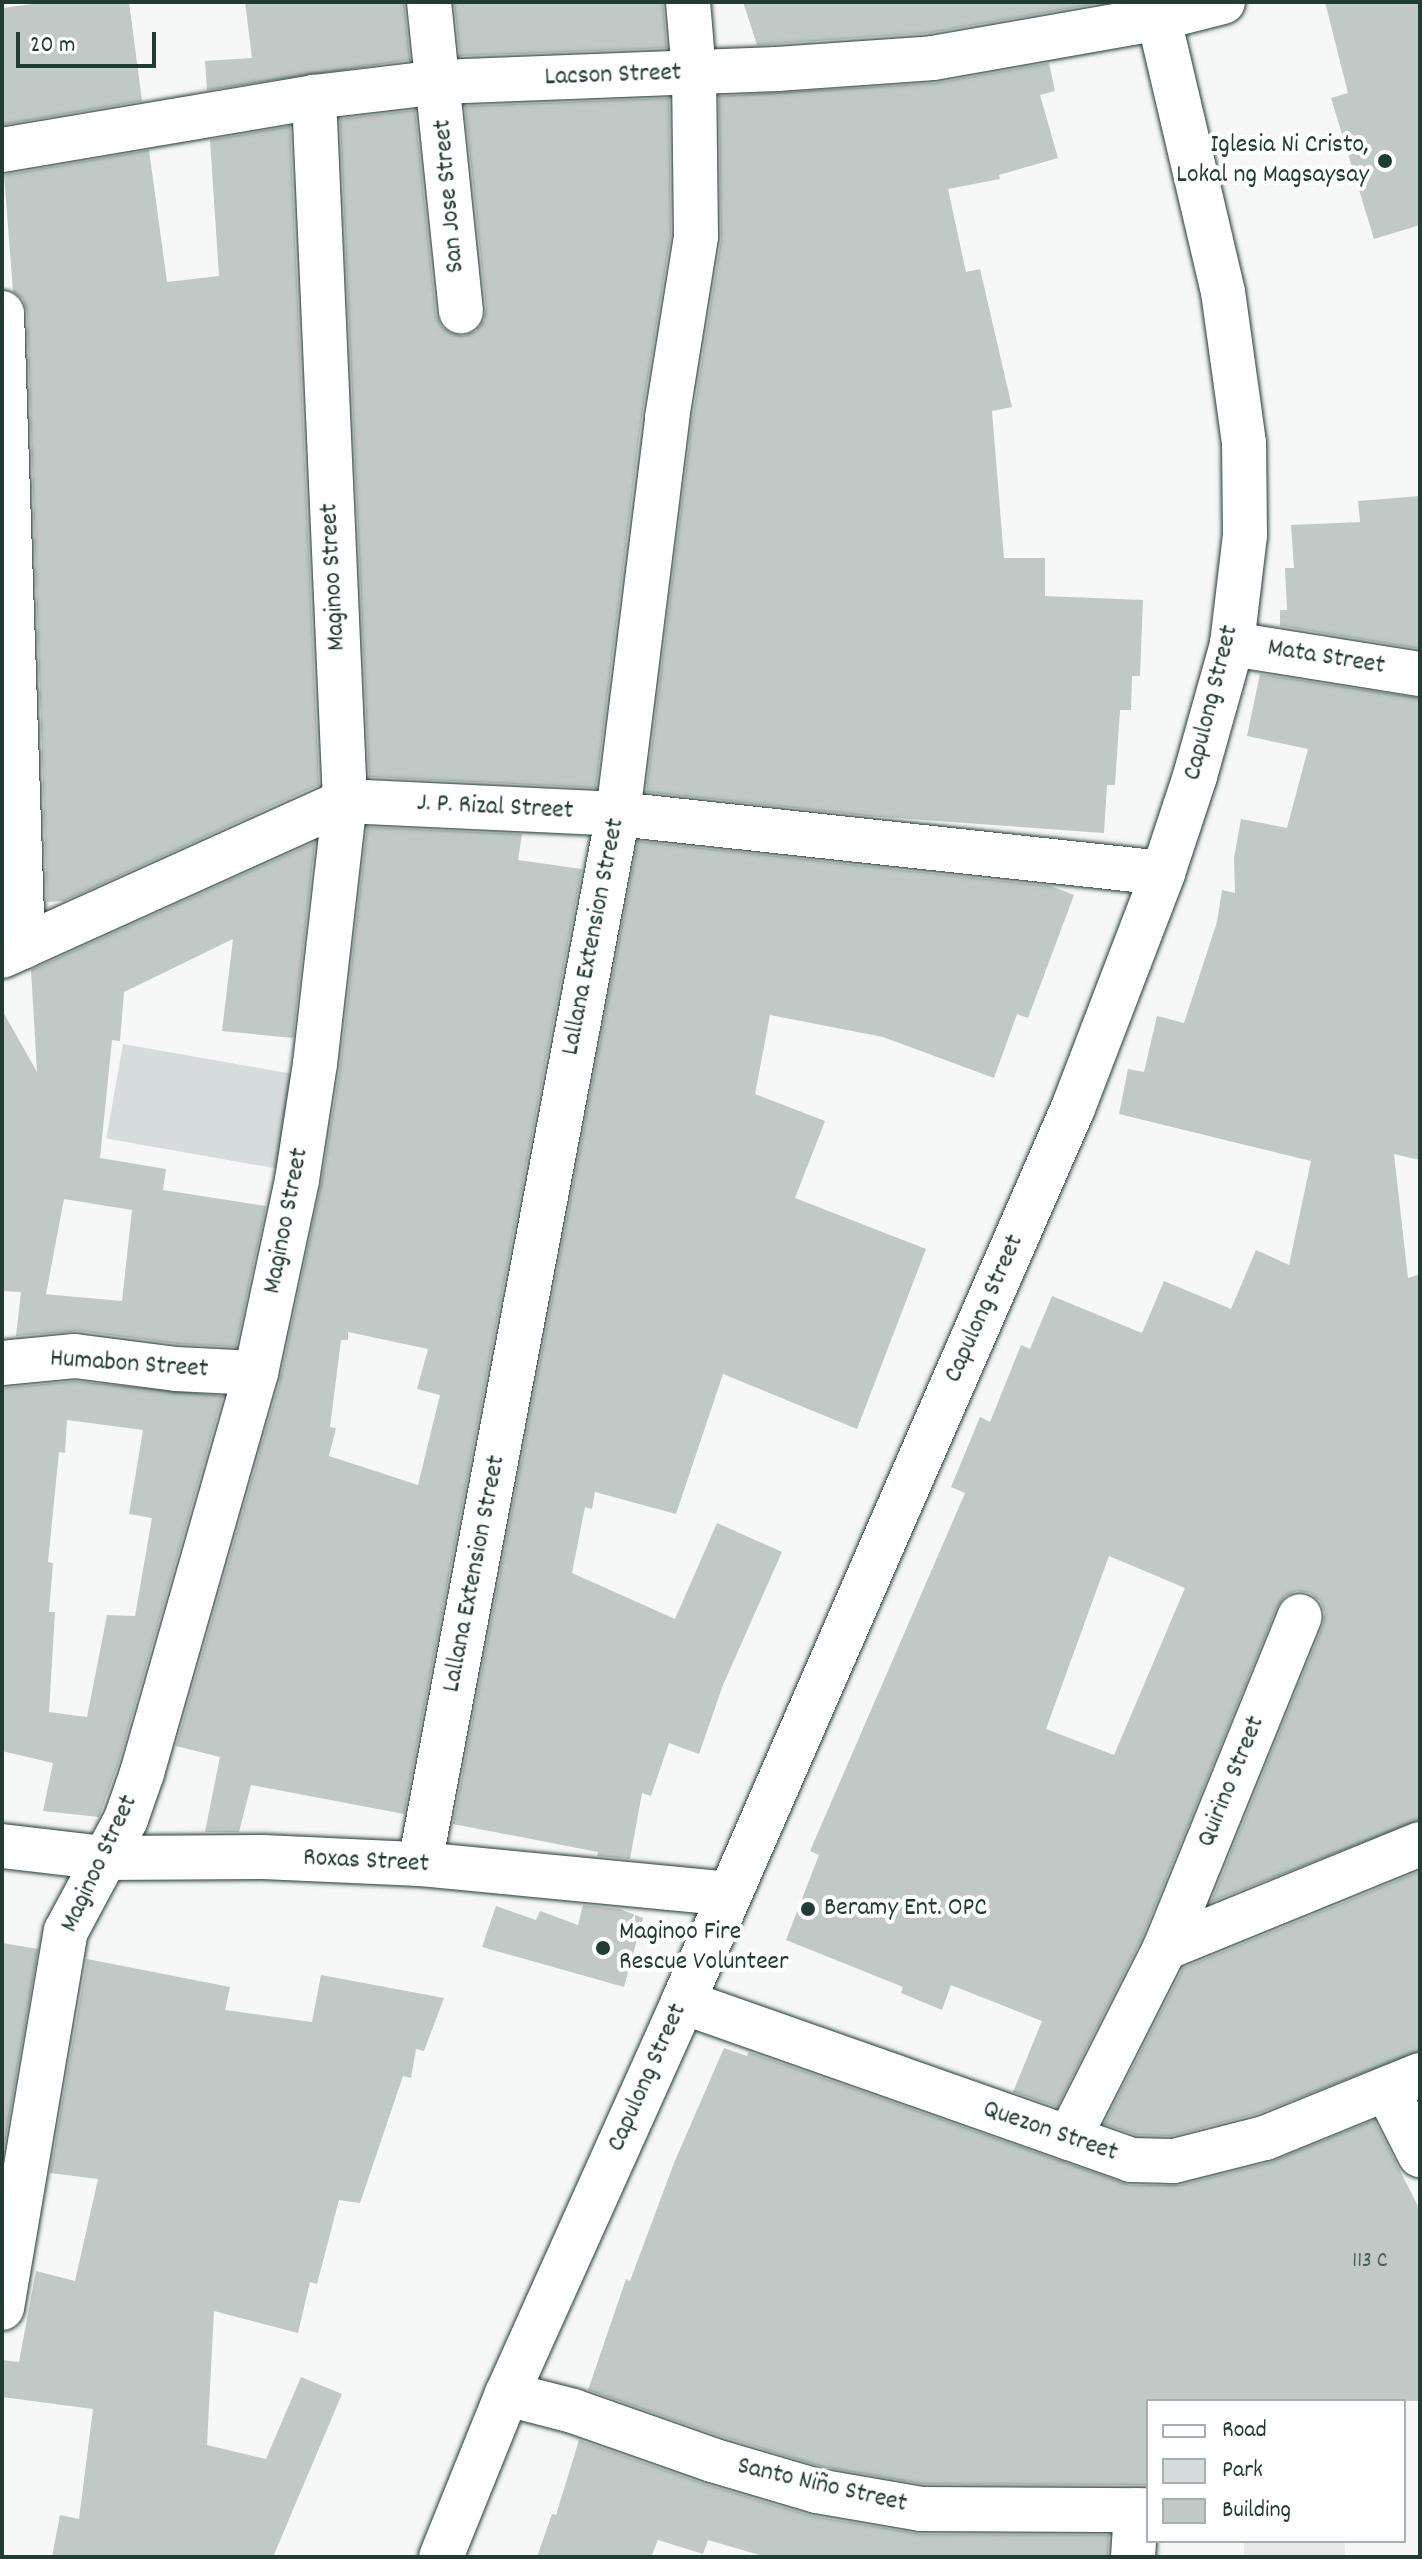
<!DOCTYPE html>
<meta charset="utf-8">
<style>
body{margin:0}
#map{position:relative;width:1422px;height:2559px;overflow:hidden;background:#f6f7f7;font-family:Dekko,sans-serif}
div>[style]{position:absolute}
.built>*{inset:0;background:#e6e9e8;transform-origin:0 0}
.green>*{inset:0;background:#d6dcdb;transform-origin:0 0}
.building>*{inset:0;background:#c0c9c6}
.roads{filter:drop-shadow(0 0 2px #1f3d34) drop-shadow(0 0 2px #1f3d34)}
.street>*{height:44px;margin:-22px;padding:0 22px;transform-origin:22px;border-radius:22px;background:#fff}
.primary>*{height:44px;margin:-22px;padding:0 22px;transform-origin:22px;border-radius:22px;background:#fff}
.dots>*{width:22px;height:22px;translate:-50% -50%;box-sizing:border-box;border:4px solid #fff;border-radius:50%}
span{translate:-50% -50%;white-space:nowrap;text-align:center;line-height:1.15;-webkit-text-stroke:8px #fff;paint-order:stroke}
.number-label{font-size:22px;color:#476058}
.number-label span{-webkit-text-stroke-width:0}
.street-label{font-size:26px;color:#1f3d34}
.poi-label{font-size:26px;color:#1f3d34}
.right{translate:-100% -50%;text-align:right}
.left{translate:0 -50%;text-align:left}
.frame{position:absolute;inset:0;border:4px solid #1f3d34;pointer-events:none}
.legend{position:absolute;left:1146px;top:2399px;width:260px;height:144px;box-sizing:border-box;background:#fff;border:2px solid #a5b1ae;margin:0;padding:10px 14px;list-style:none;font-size:24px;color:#1f3d34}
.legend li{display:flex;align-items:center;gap:16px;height:40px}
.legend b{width:40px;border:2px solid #a5b1ae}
.scale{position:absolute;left:16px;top:32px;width:140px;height:36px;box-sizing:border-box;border:4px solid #1f3d34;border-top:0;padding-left:10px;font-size:24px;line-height:28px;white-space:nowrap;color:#1f3d34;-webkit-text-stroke:6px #fff;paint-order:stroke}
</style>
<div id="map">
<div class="built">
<i style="left:1244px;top:2541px;width:101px;height:16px"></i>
</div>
<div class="green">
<i style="left:123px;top:1044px;width:183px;height:96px;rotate:10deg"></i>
</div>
<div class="building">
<i style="clip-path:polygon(48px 2px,129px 2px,142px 101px,2px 125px,2px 8px)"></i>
<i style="clip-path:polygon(245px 2px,404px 2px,410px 60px,207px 90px,205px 61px,252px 58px)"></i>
<i style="clip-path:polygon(454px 2px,663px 2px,667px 48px,460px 56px)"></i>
<i style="clip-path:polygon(743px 2px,1107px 2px,930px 33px,757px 45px)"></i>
<i style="clip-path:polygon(1325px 2px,1420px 2px,1420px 225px,1374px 239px,1331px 98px,1348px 93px)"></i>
<i style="clip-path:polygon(1049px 63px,1055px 91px,1040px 95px,1058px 158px,999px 175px,1000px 179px,948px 189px,966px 272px,980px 269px,1012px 407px,992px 411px,1004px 558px,1045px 558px,1045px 596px,1143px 600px,1140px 676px,1132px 676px,1131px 710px,1120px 710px,1115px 785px,1107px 785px,1104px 833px,867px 816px,646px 792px,692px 422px,721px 240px,719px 96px,935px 83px)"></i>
<i style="clip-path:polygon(669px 98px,671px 234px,642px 415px,596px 788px,369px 777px,340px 119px,415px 110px,436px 314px,441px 326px,450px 333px,463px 336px,476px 331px,484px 320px,486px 308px,465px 106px)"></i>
<i style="clip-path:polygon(290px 126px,319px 785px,64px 901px,47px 902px,27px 312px,23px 299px,13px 291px,4px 175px,149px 150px,167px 282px,219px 276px,210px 140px)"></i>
<i style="clip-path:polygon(1420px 496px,1420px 649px,1280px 626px,1280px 610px,1287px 610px,1285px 568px,1294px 568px,1291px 525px,1360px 522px,1358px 501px)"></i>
<i style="clip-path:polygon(evenodd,1260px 674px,1420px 698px,1420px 1160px,1394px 1154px,1408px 1278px,1420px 1274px,1420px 1820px,1211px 1902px,1323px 1625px,1325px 1612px,1320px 1601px,1310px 1593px,1297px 1591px,1285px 1596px,1277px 1607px,1142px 1938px,1057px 2107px,1013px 2092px,1042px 2021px,951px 1985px,942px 2010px,901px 1993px,903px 1987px,786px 1940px,819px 1855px,810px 1851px,965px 1493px,951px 1487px,980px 1417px,990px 1422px,1021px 1345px,1030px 1349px,1052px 1296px,1142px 1333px,1164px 1281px,1231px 1309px,1256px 1250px,1289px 1265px,1311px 1161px,1119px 1114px,1128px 1069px,1144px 1072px,1157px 1016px,1184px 1023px,1217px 922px,1222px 890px,1235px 893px,1234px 858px,1241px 819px,1287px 828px,1308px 749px,1247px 736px,1260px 674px,1109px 1556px,1185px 1588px,1114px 1755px,1046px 1729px,1109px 1556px)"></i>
<i style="clip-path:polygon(evenodd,367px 827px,522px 834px,518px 860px,582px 869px,404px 1814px,251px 1785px,239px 1832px,205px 1832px,220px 1757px,176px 1746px,280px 1380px,321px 1185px,340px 1067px,367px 827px,348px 1332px,428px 1349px,417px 1389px,440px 1395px,418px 1485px,329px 1456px,336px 1428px,330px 1427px,341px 1340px,348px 1340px,348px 1332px)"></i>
<i style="clip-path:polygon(638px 841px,1051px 886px,1074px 895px,1028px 1018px,1017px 1014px,994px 1078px,883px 1037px,770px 1015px,755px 1094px,825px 1121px,795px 1198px,926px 1249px,857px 1429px,723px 1374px,676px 1514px,595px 1492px,592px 1509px,585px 1507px,572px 1573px,675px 1619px,717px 1523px,782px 1552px,723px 1685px,699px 1754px,669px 1743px,651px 1796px,642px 1793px,630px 1859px,597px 1856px,598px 1852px,453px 1824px)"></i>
<i style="clip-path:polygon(evenodd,315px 842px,293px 1038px,222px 1031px,233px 939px,124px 992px,120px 1041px,112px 1040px,100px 1158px,166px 1169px,163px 1190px,266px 1206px,236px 1347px,178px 1344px,78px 1331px,16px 1336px,21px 1292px,2px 1291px,2px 1010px,37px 1072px,31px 970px,315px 842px,64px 1199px,132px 1210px,122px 1301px,43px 1294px,46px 1294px,64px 1199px)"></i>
<i style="clip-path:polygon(evenodd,75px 1381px,223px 1396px,118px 1765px,99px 1817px,43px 1811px,53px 1763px,2px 1751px,3px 1388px,75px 1381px,67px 1420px,143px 1430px,129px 1514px,152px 1518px,135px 1616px,107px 1615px,87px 1717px,49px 1712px,55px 1612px,49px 1612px,53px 1563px,48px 1562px,59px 1452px,65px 1453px,67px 1420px)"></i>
<i style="clip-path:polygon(1420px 1871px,1420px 2051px,1257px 2114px,1171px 2136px,1136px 2135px,1104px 2124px,1183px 1968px)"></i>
<i style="clip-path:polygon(583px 1905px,620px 1909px,643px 1918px,624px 1987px,482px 1947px,496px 1906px,536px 1920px,540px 1911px,578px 1925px)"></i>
<i style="clip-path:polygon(2px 1943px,38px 1949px,2px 2159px)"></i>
<i style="clip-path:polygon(87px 1959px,230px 1987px,225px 2010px,312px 2022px,321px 1975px,444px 1998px,424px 2051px,416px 2049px,411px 2078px,403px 2076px,360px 2203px,339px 2200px,317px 2284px,310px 2282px,298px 2333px,214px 2311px,207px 2445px,266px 2459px,301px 2377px,342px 2394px,273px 2557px,52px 2557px,60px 2515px,79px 2519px,93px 2409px,2px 2397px,2px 2360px,19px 2362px,36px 2271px,75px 2281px,98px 2179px,50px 2173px)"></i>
<i style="clip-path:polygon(724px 2048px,747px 2056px,749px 2052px,1130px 2185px,1180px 2185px,1271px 2162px,1374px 2120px,1420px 2210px,1420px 2401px,1148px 2401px,1148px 2485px,923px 2484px,823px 2467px,720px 2436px,588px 2390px,626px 2279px,630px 2281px,674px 2163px)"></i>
<i style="clip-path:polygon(579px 2440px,705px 2484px,813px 2516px,921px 2534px,1109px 2535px,1108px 2557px,767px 2557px,708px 2540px,703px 2554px,658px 2540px,651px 2557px,537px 2557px,552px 2514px,556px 2515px)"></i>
</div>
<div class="roads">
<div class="street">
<i style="left:429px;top:2px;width:311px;rotate:84.1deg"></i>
<i style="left:2px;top:150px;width:316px;rotate:-9.6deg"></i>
<i style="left:314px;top:97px;width:126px;rotate:-6.8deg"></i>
<i style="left:439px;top:82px;width:338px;rotate:-2.2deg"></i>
<i style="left:777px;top:69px;width:156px;rotate:-4deg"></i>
<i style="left:933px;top:58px;width:230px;rotate:-10deg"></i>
<i style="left:1160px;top:18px;width:65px;rotate:-14.3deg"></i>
<i style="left:2px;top:313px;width:634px;rotate:88.1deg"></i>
<i style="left:1232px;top:644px;width:190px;rotate:9.1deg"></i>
<i style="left:2px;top:956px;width:376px;rotate:-24.3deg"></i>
<i style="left:345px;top:801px;width:273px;rotate:2.7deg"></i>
<i style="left:618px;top:814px;width:548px;rotate:6.18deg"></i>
<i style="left:2px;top:1363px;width:73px;rotate:-5.5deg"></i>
<i style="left:75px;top:1356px;width:102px;rotate:7.3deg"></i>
<i style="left:176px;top:1369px;width:80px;rotate:2.9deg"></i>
<i style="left:2px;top:1846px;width:103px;rotate:6.7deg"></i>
<i style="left:104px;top:1858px;width:159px;rotate:-0.4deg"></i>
<i style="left:263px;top:1857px;width:157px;rotate:2.6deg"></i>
<i style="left:420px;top:1864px;width:310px;rotate:5.5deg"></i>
<i style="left:420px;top:1864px;width:1069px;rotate:-79.32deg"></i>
<i style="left:618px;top:814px;width:399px;rotate:-82.9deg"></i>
<i style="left:667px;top:418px;width:184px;rotate:-80.9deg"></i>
<i style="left:696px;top:236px;width:163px;rotate:-90.7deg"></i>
<i style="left:694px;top:73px;width:71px;rotate:-94.8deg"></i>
<i style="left:1165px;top:1948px;width:275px;rotate:-22.2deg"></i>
<i style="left:683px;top:2002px;width:475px;rotate:19.4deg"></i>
<i style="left:1131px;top:2160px;width:43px;rotate:1.3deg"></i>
<i style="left:1174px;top:2161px;width:94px;rotate:-14.2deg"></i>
<i style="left:1265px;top:2138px;width:167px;rotate:-22.1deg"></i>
<i style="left:1387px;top:2090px;width:73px;rotate:63.1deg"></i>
<i style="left:1069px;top:2138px;width:213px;rotate:-63.2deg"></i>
<i style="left:1165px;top:1948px;width:358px;rotate:-67.9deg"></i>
<i style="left:2px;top:2308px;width:382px;rotate:-80.4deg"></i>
<i style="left:66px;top:1931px;width:127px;rotate:-61.8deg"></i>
<i style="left:126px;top:1819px;width:49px;rotate:-70.8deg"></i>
<i style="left:142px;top:1773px;width:416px;rotate:-74.1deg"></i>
<i style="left:256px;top:1373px;width:197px;rotate:-78deg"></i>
<i style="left:297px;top:1180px;width:117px;rotate:-81.2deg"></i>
<i style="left:315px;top:1064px;width:265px;rotate:-83.5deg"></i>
<i style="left:345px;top:801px;width:705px;rotate:-92.52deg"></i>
<i style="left:507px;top:2394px;width:68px;rotate:14.4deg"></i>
<i style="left:573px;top:2411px;width:147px;rotate:19.4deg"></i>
<i style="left:712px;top:2460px;width:109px;rotate:16.4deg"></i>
<i style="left:817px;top:2491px;width:106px;rotate:9.8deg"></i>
<i style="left:921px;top:2509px;width:227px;rotate:0.3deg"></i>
<i style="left:1133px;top:2557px;width:47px;rotate:-86.3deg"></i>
</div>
<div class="primary">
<i style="left:441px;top:2557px;width:176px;rotate:-68deg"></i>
<i style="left:507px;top:2394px;width:430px;rotate:-65.8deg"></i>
<i style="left:683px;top:2002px;width:975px;rotate:-66.43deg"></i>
<i style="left:1073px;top:1108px;width:252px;rotate:-69deg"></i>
<i style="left:1163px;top:873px;width:102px;rotate:-71.7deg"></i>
<i style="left:1195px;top:776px;width:137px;rotate:-74.3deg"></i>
<i style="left:1232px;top:644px;width:110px;rotate:-83.2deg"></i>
<i style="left:1245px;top:535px;width:92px;rotate:-90.6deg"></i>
<i style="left:1244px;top:443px;width:152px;rotate:-97.9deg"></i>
<i style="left:1223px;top:292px;width:298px;rotate:-103.2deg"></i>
</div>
</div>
<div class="dots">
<i style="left:1385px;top:161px;background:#1f3d34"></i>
<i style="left:808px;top:1909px;background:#1f3d34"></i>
<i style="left:603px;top:1948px;background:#1f3d34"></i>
</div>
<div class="number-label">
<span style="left:1370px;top:2262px">113 C</span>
</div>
<div class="street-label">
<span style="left:613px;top:76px;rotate:-2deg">Lacson Street</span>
<span style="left:450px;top:196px;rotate:-95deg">San Jose Street</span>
<span style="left:334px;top:577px;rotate:-93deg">Maginoo Street</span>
<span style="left:1326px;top:658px;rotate:9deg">Mata Street</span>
<span style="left:1212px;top:703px;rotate:-76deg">Capulong Street</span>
<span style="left:495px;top:808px;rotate:3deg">J. P. Rizal Street</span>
<span style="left:594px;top:937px;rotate:-79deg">Lallana Extension Street</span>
<span style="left:287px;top:1221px;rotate:-79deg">Maginoo Street</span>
<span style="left:985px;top:1309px;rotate:-66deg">Capulong Street</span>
<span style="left:129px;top:1365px;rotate:4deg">Humabon Street</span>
<span style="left:475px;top:1574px;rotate:-79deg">Lallana Extension Street</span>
<span style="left:1232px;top:1782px;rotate:-68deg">Quirino Street</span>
<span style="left:366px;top:1862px;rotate:3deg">Roxas Street</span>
<span style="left:100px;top:1864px;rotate:-65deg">Maginoo Street</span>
<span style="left:648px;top:2078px;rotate:-66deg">Capulong Street</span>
<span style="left:1050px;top:2132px;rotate:19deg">Quezon Street</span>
<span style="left:822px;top:2486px;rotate:13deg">Santo Niño Street</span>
</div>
<div class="poi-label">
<span class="right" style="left:1369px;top:161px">Iglesia Ni Cristo,<br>Lokal ng Magsaysay</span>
<span class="left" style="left:824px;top:1909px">Beramy Ent. OPC</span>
<span class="left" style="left:619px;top:1948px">Maginoo Fire<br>Rescue Volunteer</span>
</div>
<div class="frame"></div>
<ul class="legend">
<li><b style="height:10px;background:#fff"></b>Road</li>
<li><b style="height:22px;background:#d6dcdb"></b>Park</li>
<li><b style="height:22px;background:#c0c9c6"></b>Building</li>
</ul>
<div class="scale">20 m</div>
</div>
